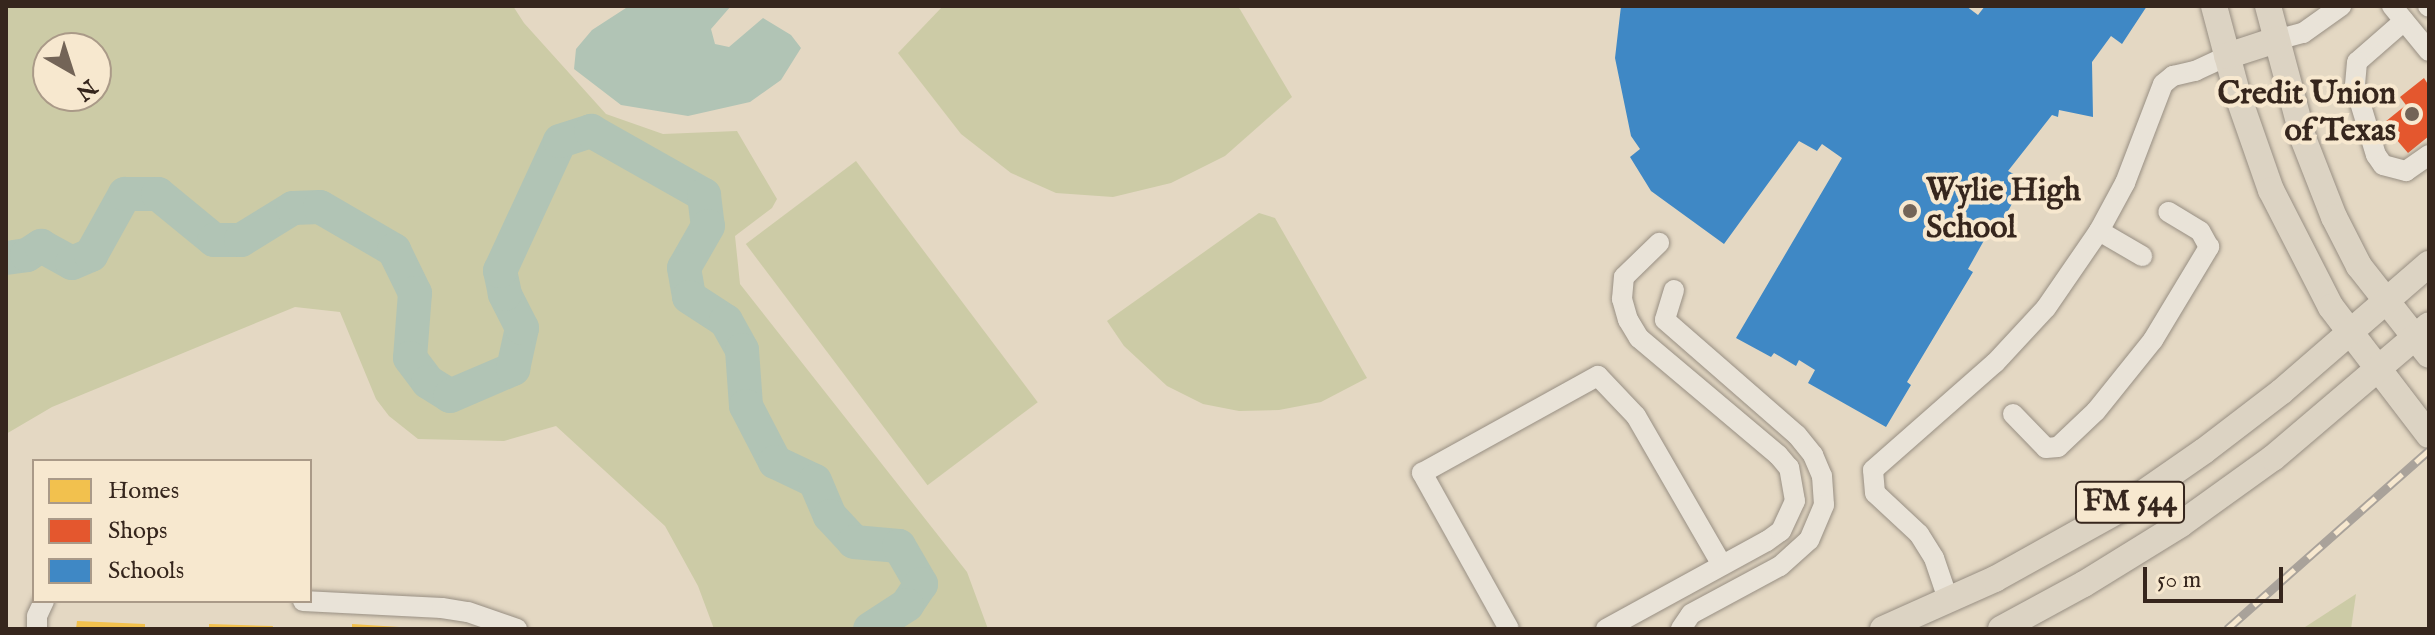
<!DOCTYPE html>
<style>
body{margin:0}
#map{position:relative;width:2435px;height:635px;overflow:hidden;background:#e4d8c3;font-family:"IM FELL English",serif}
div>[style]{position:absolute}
.green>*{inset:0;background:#cccba6;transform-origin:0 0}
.water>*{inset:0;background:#b1c4b5}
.homes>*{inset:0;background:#f2c14e}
.shops>*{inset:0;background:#e4572e}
.schools>*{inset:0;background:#3f88c5}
.river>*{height:34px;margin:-17px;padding:0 17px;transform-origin:17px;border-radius:17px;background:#b1c4b5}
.roads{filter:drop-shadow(0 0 2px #988f83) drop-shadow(0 0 2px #988f83)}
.minor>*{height:20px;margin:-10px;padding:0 10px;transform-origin:10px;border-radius:10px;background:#e9e3d8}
.major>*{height:26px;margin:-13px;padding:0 13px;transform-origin:13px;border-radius:13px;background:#dcd3c3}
.rail>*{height:9px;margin-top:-4.5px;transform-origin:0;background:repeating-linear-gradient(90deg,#f7e8cf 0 18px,#a9a29a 0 36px);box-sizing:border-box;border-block:2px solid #a9a29a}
.dots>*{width:22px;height:22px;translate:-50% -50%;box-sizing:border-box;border:4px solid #f7e8cf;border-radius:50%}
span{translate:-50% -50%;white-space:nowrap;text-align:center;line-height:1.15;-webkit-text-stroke:8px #f7e8cf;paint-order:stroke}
.shield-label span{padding:2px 6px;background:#f7e8cf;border:2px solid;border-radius:6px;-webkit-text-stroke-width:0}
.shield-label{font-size:30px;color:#36261d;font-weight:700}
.poi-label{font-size:32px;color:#36261d;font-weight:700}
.right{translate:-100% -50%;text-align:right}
.left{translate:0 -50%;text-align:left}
.frame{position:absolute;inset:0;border:8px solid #36261d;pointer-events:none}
.legend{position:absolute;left:32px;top:459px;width:280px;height:144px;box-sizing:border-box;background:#f7e8cf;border:2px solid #aa9a88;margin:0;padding:10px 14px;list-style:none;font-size:24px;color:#36261d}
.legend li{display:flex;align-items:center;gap:16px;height:40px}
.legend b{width:40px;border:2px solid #aa9a88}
.north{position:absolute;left:32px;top:32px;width:80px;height:80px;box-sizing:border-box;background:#f7e8cf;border:2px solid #aa9a88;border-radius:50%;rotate:141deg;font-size:22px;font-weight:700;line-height:32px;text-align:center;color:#36261d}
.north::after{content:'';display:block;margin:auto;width:28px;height:36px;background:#736457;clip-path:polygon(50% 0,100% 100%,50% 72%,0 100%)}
.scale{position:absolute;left:2143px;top:567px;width:140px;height:36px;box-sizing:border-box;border:4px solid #36261d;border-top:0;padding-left:10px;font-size:24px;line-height:28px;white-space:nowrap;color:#36261d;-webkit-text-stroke:6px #f7e8cf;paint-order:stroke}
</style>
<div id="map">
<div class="green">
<i style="clip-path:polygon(evenodd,6px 6px,513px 6px,524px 23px,606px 114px,663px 134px,737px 131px,777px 199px,772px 208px,735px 236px,740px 284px,967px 572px,988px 629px,714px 629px,698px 586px,665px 526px,556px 426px,504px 441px,418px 439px,389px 416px,376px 399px,340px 312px,295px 307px,52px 407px,6px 434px,6px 6px,48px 48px,96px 48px,96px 96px,48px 96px,48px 48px)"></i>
<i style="clip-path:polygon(943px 6px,1238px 6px,1292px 97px,1225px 156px,1171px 183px,1113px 197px,1056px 193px,1011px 173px,961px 134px,898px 53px)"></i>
<i style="left:856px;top:161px;width:302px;height:138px;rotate:53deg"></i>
<i style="clip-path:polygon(1259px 213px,1275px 218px,1367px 378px,1321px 402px,1279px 410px,1239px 411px,1203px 404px,1167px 386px,1124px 346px,1107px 321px)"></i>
<i style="clip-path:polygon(2356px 594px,2351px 629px,2302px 629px)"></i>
</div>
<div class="water">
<i style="clip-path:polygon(629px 6px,731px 6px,711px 29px,715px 44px,729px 47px,763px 18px,791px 35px,801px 48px,781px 80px,750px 102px,688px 116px,621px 105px,574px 69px,576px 49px,592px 30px)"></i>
</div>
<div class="homes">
<i style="clip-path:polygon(77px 621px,145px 624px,145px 629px,76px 629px)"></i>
<i style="clip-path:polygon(209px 624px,273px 626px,272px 629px,209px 629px)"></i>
<i style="clip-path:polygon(352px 624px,399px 627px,399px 629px,352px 629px)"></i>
</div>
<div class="shops">
<i style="clip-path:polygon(2424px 78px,2429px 86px,2429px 136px,2408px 153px,2396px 139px,2391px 143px,2384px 133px,2389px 129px,2385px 122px,2406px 105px,2400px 97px)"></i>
</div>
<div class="schools">
<i style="clip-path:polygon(1621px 6px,1966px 6px,1978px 15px,1985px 6px,2147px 6px,2122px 44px,2111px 36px,2092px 62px,2093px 117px,2059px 110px,2058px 117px,2052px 115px,2008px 171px,2025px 180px,2002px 222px,1996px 219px,1968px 269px,1973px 272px,1907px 382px,1911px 385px,1886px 427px,1808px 383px,1815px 370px,1799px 360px,1796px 366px,1774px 353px,1771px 357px,1736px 338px,1842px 158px,1822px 144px,1817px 151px,1799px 141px,1724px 244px,1651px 191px,1630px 157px,1640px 149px,1631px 136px,1615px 58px)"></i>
</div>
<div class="river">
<i style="left:6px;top:258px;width:21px;rotate:-8deg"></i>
<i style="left:27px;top:255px;width:17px;rotate:-33deg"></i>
<i style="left:41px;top:246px;width:35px;rotate:29deg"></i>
<i style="left:72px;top:263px;width:21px;rotate:-23deg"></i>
<i style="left:91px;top:255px;width:70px;rotate:-60.9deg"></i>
<i style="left:125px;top:194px;width:33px"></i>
<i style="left:158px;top:194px;width:72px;rotate:39.4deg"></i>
<i style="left:214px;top:240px;width:27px"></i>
<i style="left:241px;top:240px;width:61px;rotate:-31.6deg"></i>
<i style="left:293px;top:208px;width:27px;rotate:-2deg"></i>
<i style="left:320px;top:207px;width:86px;rotate:30.2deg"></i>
<i style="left:394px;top:250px;width:48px;rotate:64deg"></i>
<i style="left:415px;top:293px;width:65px;rotate:94.4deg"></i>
<i style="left:410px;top:358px;width:30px;rotate:53deg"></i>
<i style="left:428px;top:382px;width:26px;rotate:32deg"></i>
<i style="left:450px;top:396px;width:69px;rotate:-23.2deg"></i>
<i style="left:513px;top:369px;width:42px;rotate:-77.6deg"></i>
<i style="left:522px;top:328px;width:38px;rotate:-117deg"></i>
<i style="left:505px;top:294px;width:24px;rotate:-102deg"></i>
<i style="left:500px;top:271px;width:143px;rotate:-65.2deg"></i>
<i style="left:560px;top:141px;width:33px;rotate:-18deg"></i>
<i style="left:591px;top:131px;width:130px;rotate:29.5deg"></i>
<i style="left:704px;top:195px;width:31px;rotate:83deg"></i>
<i style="left:708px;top:226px;width:48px;rotate:119.7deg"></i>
<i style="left:684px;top:268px;width:29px;rotate:80deg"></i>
<i style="left:689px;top:297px;width:44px;rotate:33deg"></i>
<i style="left:726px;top:321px;width:33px;rotate:61deg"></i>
<i style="left:742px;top:350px;width:56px;rotate:85.9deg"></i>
<i style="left:746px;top:406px;width:63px;rotate:62.6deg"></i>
<i style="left:775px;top:462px;width:44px;rotate:25.4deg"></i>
<i style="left:815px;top:481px;width:38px;rotate:67deg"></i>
<i style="left:830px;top:516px;width:35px;rotate:47deg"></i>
<i style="left:854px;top:542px;width:45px;rotate:5.1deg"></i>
<i style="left:899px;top:546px;width:44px;rotate:59.9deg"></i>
<i style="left:921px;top:584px;width:25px;rotate:124deg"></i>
<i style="left:907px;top:605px;width:44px;rotate:147deg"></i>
</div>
<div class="roads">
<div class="minor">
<i style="left:2392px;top:6px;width:58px;rotate:50.6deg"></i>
<i style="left:2428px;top:6px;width:1px;rotate:45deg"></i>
<i style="left:2404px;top:21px;width:62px;rotate:138.9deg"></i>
<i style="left:2357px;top:62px;width:24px;rotate:95deg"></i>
<i style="left:2355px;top:86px;width:72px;rotate:73.1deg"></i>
<i style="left:2376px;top:155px;width:12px;rotate:55deg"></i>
<i style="left:2383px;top:165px;width:24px;rotate:15deg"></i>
<i style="left:2406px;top:171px;width:28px;rotate:-35deg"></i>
<i style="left:2276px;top:40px;width:28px;rotate:-15deg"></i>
<i style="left:2303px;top:33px;width:47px;rotate:-35.4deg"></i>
<i style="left:2099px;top:231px;width:50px;rotate:30.2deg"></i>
<i style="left:1674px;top:290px;width:31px;rotate:107deg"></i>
<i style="left:1665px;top:320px;width:175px;rotate:41.1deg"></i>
<i style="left:1797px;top:435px;width:26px;rotate:51deg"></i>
<i style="left:1813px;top:455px;width:23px;rotate:67deg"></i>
<i style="left:1822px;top:476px;width:29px;rotate:86deg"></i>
<i style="left:1824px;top:505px;width:38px;rotate:113deg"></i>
<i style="left:1809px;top:540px;width:39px;rotate:138deg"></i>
<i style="left:1780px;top:566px;width:101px;rotate:151.7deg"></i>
<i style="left:1691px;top:614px;width:18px;rotate:124deg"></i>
<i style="left:2013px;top:414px;width:47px;rotate:45.9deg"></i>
<i style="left:2046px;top:448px;width:12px;rotate:-5deg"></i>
<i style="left:2058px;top:447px;width:52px;rotate:-43.5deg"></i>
<i style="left:2096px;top:411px;width:91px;rotate:-51.2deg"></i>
<i style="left:2153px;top:340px;width:109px;rotate:-58.9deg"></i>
<i style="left:2209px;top:247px;width:18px;rotate:-119deg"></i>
<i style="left:2200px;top:231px;width:37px;rotate:-149deg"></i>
<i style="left:303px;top:601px;width:139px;rotate:2.9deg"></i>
<i style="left:442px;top:608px;width:26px;rotate:9deg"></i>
<i style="left:468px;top:612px;width:52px;rotate:19.1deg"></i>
<i style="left:1949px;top:602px;width:46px;rotate:-108.8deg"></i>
<i style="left:1934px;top:558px;width:28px;rotate:-122deg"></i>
<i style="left:1919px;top:534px;width:60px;rotate:-137deg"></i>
<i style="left:1875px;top:493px;width:23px;rotate:-95deg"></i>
<i style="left:1873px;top:470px;width:162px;rotate:-41.3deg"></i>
<i style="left:1995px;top:363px;width:75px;rotate:-47.2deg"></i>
<i style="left:2046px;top:308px;width:93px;rotate:-55.5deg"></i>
<i style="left:2099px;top:231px;width:55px;rotate:-61.6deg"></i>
<i style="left:2125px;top:183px;width:106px;rotate:-69deg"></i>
<i style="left:2163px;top:84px;width:13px;rotate:-39deg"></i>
<i style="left:2173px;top:76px;width:23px;rotate:-13deg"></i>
<i style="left:2195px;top:71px;width:35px;rotate:-25deg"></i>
<i style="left:37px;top:629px;width:13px;rotate:-90deg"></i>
<i style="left:37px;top:616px;width:17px;rotate:-65deg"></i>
<i style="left:1509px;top:629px;width:179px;rotate:-119.1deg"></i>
<i style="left:1422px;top:473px;width:201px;rotate:-28.9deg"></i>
<i style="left:1598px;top:376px;width:55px;rotate:46.5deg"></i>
<i style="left:1636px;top:416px;width:172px;rotate:60deg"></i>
<i style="left:1606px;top:629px;width:183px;rotate:-28.7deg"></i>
<i style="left:1767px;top:541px;width:17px;rotate:-36deg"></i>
<i style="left:1781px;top:531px;width:33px;rotate:-65deg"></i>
<i style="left:1795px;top:501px;width:34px;rotate:-100deg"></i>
<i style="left:1789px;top:468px;width:17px;rotate:-130deg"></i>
<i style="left:1778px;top:455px;width:182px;rotate:-139.9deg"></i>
<i style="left:1639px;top:338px;width:21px;rotate:-121deg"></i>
<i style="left:1628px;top:320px;width:22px;rotate:-106deg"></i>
<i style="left:1622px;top:299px;width:22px;rotate:-85deg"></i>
<i style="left:1624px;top:277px;width:49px;rotate:-44.2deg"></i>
</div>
<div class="major">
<i style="left:2214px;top:6px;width:93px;rotate:75.1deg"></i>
<i style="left:2238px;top:96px;width:100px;rotate:70.7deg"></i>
<i style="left:2271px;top:190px;width:131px;rotate:62.9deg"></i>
<i style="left:2331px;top:307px;width:161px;rotate:52.6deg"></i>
<i style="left:2268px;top:6px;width:137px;rotate:75.1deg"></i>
<i style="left:2303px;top:138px;width:85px;rotate:68.6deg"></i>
<i style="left:2334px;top:217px;width:55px;rotate:63deg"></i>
<i style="left:2359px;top:266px;width:113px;rotate:51.8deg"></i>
<i style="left:2227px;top:56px;width:52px;rotate:-18.1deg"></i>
<i style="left:1883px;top:629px;width:123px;rotate:-24.1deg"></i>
<i style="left:1995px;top:579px;width:142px;rotate:-29.1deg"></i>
<i style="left:2119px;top:510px;width:103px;rotate:-34.8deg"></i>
<i style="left:2204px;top:451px;width:97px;rotate:-37.5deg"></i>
<i style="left:2281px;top:392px;width:196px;rotate:-40.9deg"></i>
<i style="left:2001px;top:629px;width:94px;rotate:-28.5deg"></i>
<i style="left:2084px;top:584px;width:114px;rotate:-31.7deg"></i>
<i style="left:2181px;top:524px;width:113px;rotate:-35.7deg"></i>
<i style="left:2273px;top:458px;width:205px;rotate:-40.4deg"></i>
</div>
</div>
<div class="rail">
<i style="left:2227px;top:629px;width:270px;rotate:-41.5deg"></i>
</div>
<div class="dots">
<i style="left:2412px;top:114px;background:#736457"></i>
<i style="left:1910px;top:211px;background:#736457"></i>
</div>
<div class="shield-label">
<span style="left:2130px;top:502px">FM 544</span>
</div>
<div class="poi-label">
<span class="right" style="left:2396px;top:114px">Credit Union<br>of Texas</span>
<span class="left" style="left:1926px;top:211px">Wylie High<br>School</span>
</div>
<div class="frame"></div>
<ul class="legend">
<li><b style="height:22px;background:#f2c14e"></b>Homes</li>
<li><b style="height:22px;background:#e4572e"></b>Shops</li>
<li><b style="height:22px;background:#3f88c5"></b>Schools</li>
</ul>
<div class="north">N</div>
<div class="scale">50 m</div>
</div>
